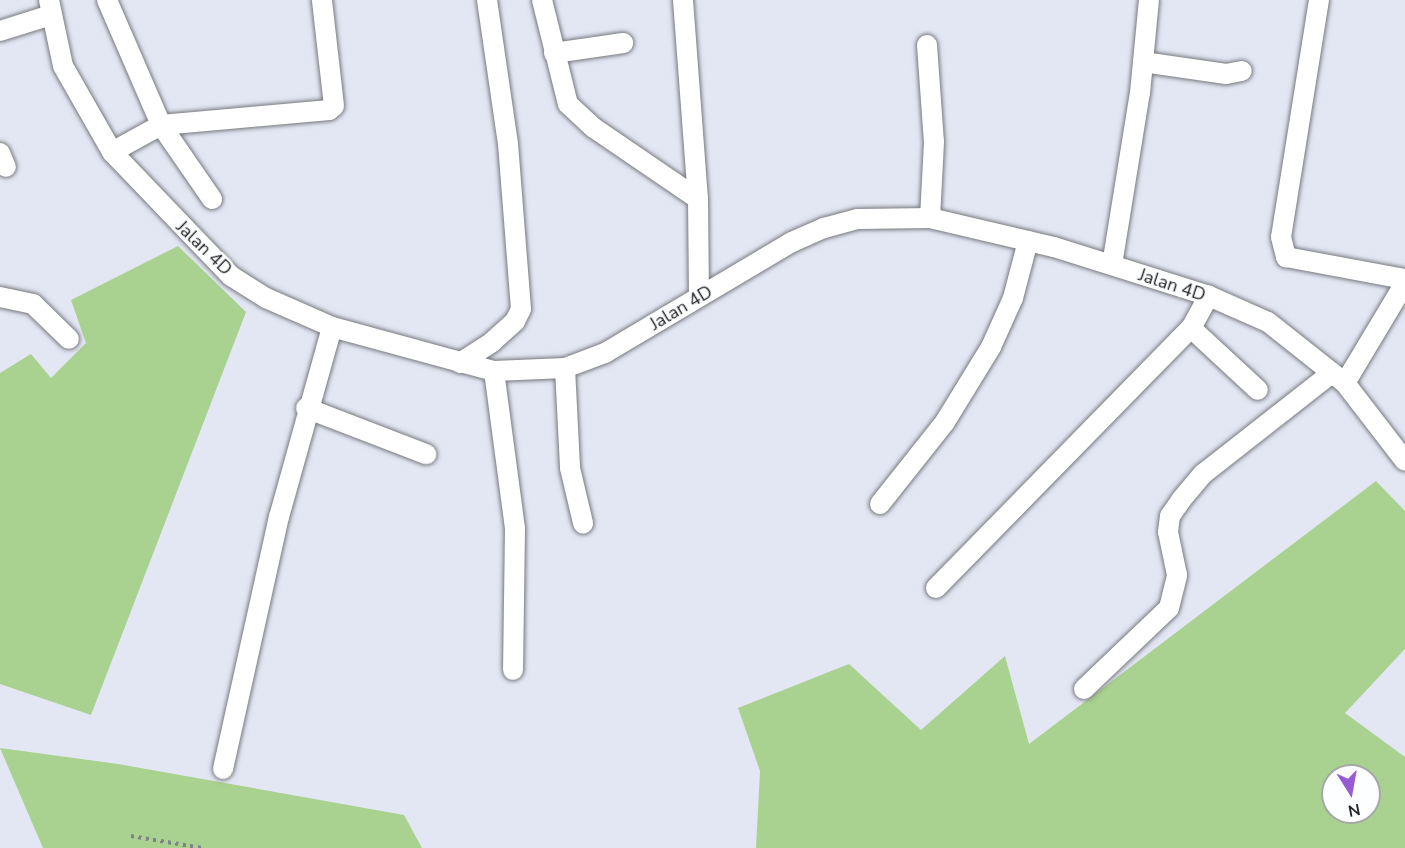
<!DOCTYPE html>
<style>
body{margin:0}
#map{position:relative;width:1405px;height:848px;overflow:hidden;background:#eef1f6;font-family:"Nunito Sans",sans-serif}
div>[style]{position:absolute}
.built>*{inset:0;background:#e3e7f4}
.green>*{inset:0;background:#a9d18f}
.path>*{height:4px;margin-top:-2px;transform-origin:0;background:repeating-linear-gradient(90deg,#808285 0 3px,transparent 0 7.5px)}
.roads{filter:drop-shadow(0 0 2px #78797e) drop-shadow(0 0 2px #78797e)}
.minor>*{height:20px;margin:-10px;padding:0 10px;transform-origin:10px;border-radius:10px;background:#fff}
span{translate:-50% -50%;white-space:nowrap;text-align:center;line-height:1.15;-webkit-text-stroke:5px #fdfeff;paint-order:stroke}
.street-label{font-size:18px;color:#232426}
.north{position:absolute;left:1321px;top:764px;width:60px;height:60px;box-sizing:border-box;background:#fdfeff;border:2px solid #a6a7a8;border-radius:50%;rotate:169deg;font-size:16px;font-weight:700;line-height:24px;text-align:center;color:#232426}
.north::after{content:'';display:block;margin:auto;width:21px;height:27px;background:#975cd3;clip-path:polygon(50% 0,100% 100%,50% 72%,0 100%)}
</style>
<div id="map">
<div class="built">
<i style="clip-path:polygon(evenodd,0 0,1405px 0,1405px 848px,0 848px,0 0,1333px 776px,1369px 776px,1369px 812px,1333px 812px,1333px 776px)"></i>
</div>
<div class="green">
<i style="clip-path:polygon(178px 246px,246px 312px,91px 715px,0 684px,0 373px,31px 354px,51px 378px,86px 343px,71px 300px)"></i>
<i style="clip-path:polygon(evenodd,1376px 481px,1405px 511px,1405px 649px,1345px 713px,1405px 757px,1405px 848px,756px 848px,760px 771px,738px 708px,849px 664px,921px 730px,1005px 656px,1029px 744px,1376px 481px,1333px 776px,1369px 776px,1369px 812px,1333px 812px,1333px 776px)"></i>
<i style="clip-path:polygon(0 748px,118px 764px,404px 815px,422px 848px,43px 848px)"></i>
</div>
<div class="path">
<i style="left:131px;top:836px;width:72px;rotate:9.6deg"></i>
</div>
<div class="roads">
<div class="minor">
<i style="left:49px;top:0;width:67px;rotate:78deg"></i>
<i style="left:63px;top:66px;width:99px;rotate:60.3deg"></i>
<i style="left:112px;top:152px;width:172px;rotate:46.2deg"></i>
<i style="left:231px;top:276px;width:41px;rotate:32.2deg"></i>
<i style="left:266px;top:298px;width:72px;rotate:23.7deg"></i>
<i style="left:332px;top:327px;width:168px;rotate:15.2deg"></i>
<i style="left:494px;top:371px;width:71px;rotate:-2.4deg"></i>
<i style="left:565px;top:368px;width:43px;rotate:-20.6deg"></i>
<i style="left:605px;top:353px;width:217px;rotate:-30.7deg"></i>
<i style="left:792px;top:242px;width:35px;rotate:-24deg"></i>
<i style="left:824px;top:228px;width:35px;rotate:-15deg"></i>
<i style="left:858px;top:219px;width:72px;rotate:-0.8deg"></i>
<i style="left:930px;top:218px;width:127px;rotate:13.2deg"></i>
<i style="left:1054px;top:247px;width:163px;rotate:17.5deg"></i>
<i style="left:1209px;top:296px;width:64px;rotate:23.8deg"></i>
<i style="left:1268px;top:322px;width:98px;rotate:38.4deg"></i>
<i style="left:1345px;top:383px;width:98px;rotate:52.4deg"></i>
<i style="left:107px;top:0;width:136px;rotate:66.6deg"></i>
<i style="left:161px;top:125px;width:90px;rotate:55.4deg"></i>
<i style="left:542px;top:0;width:107px;rotate:76deg"></i>
<i style="left:568px;top:104px;width:35px;rotate:43deg"></i>
<i style="left:594px;top:128px;width:126px;rotate:34.3deg"></i>
<i style="left:683px;top:0;width:200px;rotate:85.7deg"></i>
<i style="left:698px;top:199px;width:98px;rotate:89.4deg"></i>
<i style="left:1319px;top:0;width:240px;rotate:99.1deg"></i>
<i style="left:1281px;top:237px;width:21px;rotate:76deg"></i>
<i style="left:1286px;top:257px;width:121px;rotate:10.5deg"></i>
<i style="left:0;top:31px;width:53px;rotate:-17.4deg"></i>
<i style="left:927px;top:45px;width:97px;rotate:85.9deg"></i>
<i style="left:934px;top:142px;width:76px;rotate:93deg"></i>
<i style="left:554px;top:53px;width:70px;rotate:-8.2deg"></i>
<i style="left:1143px;top:62px;width:84px;rotate:8.2deg"></i>
<i style="left:1226px;top:74px;width:16px;rotate:-11deg"></i>
<i style="left:112px;top:152px;width:56px;rotate:-28.9deg"></i>
<i style="left:161px;top:125px;width:169px;rotate:-5.1deg"></i>
<i style="left:329px;top:110px;width:6px;rotate:-39deg"></i>
<i style="left:334px;top:106px;width:107px;rotate:-96.5deg"></i>
<i style="left:0;top:153px;width:15px;rotate:67deg"></i>
<i style="left:1112px;top:265px;width:174px;rotate:-80.8deg"></i>
<i style="left:1140px;top:93px;width:93px;rotate:-84.5deg"></i>
<i style="left:0;top:297px;width:34px;rotate:12deg"></i>
<i style="left:33px;top:304px;width:50px;rotate:44.2deg"></i>
<i style="left:1191px;top:328px;width:91px;rotate:42.8deg"></i>
<i style="left:460px;top:363px;width:38px;rotate:-33deg"></i>
<i style="left:492px;top:342px;width:31px;rotate:-42deg"></i>
<i style="left:515px;top:321px;width:13px;rotate:-63deg"></i>
<i style="left:521px;top:309px;width:166px;rotate:-94.5deg"></i>
<i style="left:508px;top:144px;width:146px;rotate:-98.3deg"></i>
<i style="left:565px;top:368px;width:100px;rotate:87.1deg"></i>
<i style="left:570px;top:468px;width:57px;rotate:76.7deg"></i>
<i style="left:494px;top:371px;width:159px;rotate:82.4deg"></i>
<i style="left:515px;top:529px;width:141px;rotate:90.8deg"></i>
<i style="left:1345px;top:383px;width:117px;rotate:-59deg"></i>
<i style="left:306px;top:408px;width:129px;rotate:21deg"></i>
<i style="left:880px;top:504px;width:105px;rotate:-51.6deg"></i>
<i style="left:945px;top:422px;width:88px;rotate:-58.5deg"></i>
<i style="left:991px;top:347px;width:54px;rotate:-65.8deg"></i>
<i style="left:1013px;top:298px;width:59px;rotate:-75.3deg"></i>
<i style="left:936px;top:588px;width:364px;rotate:-45.6deg"></i>
<i style="left:1191px;top:328px;width:37px;rotate:-61deg"></i>
<i style="left:1084px;top:689px;width:117px;rotate:-43.6deg"></i>
<i style="left:1169px;top:608px;width:34px;rotate:-76deg"></i>
<i style="left:1177px;top:575px;width:44px;rotate:-101.8deg"></i>
<i style="left:1168px;top:532px;width:16px;rotate:-83deg"></i>
<i style="left:1170px;top:516px;width:19px;rotate:-55deg"></i>
<i style="left:1181px;top:500px;width:34px;rotate:-50deg"></i>
<i style="left:1203px;top:474px;width:164px;rotate:-38.1deg"></i>
<i style="left:223px;top:769px;width:258px;rotate:-77.5deg"></i>
<i style="left:279px;top:517px;width:197px;rotate:-74.4deg"></i>
</div>
</div>
<div class="street-label">
<span style="left:204px;top:248px;rotate:44deg">Jalan 4D</span>
<span style="left:1172px;top:285px;rotate:18deg">Jalan 4D</span>
<span style="left:681px;top:308px;rotate:-31deg">Jalan 4D</span>
</div>
<div class="north">N</div>
</div>
